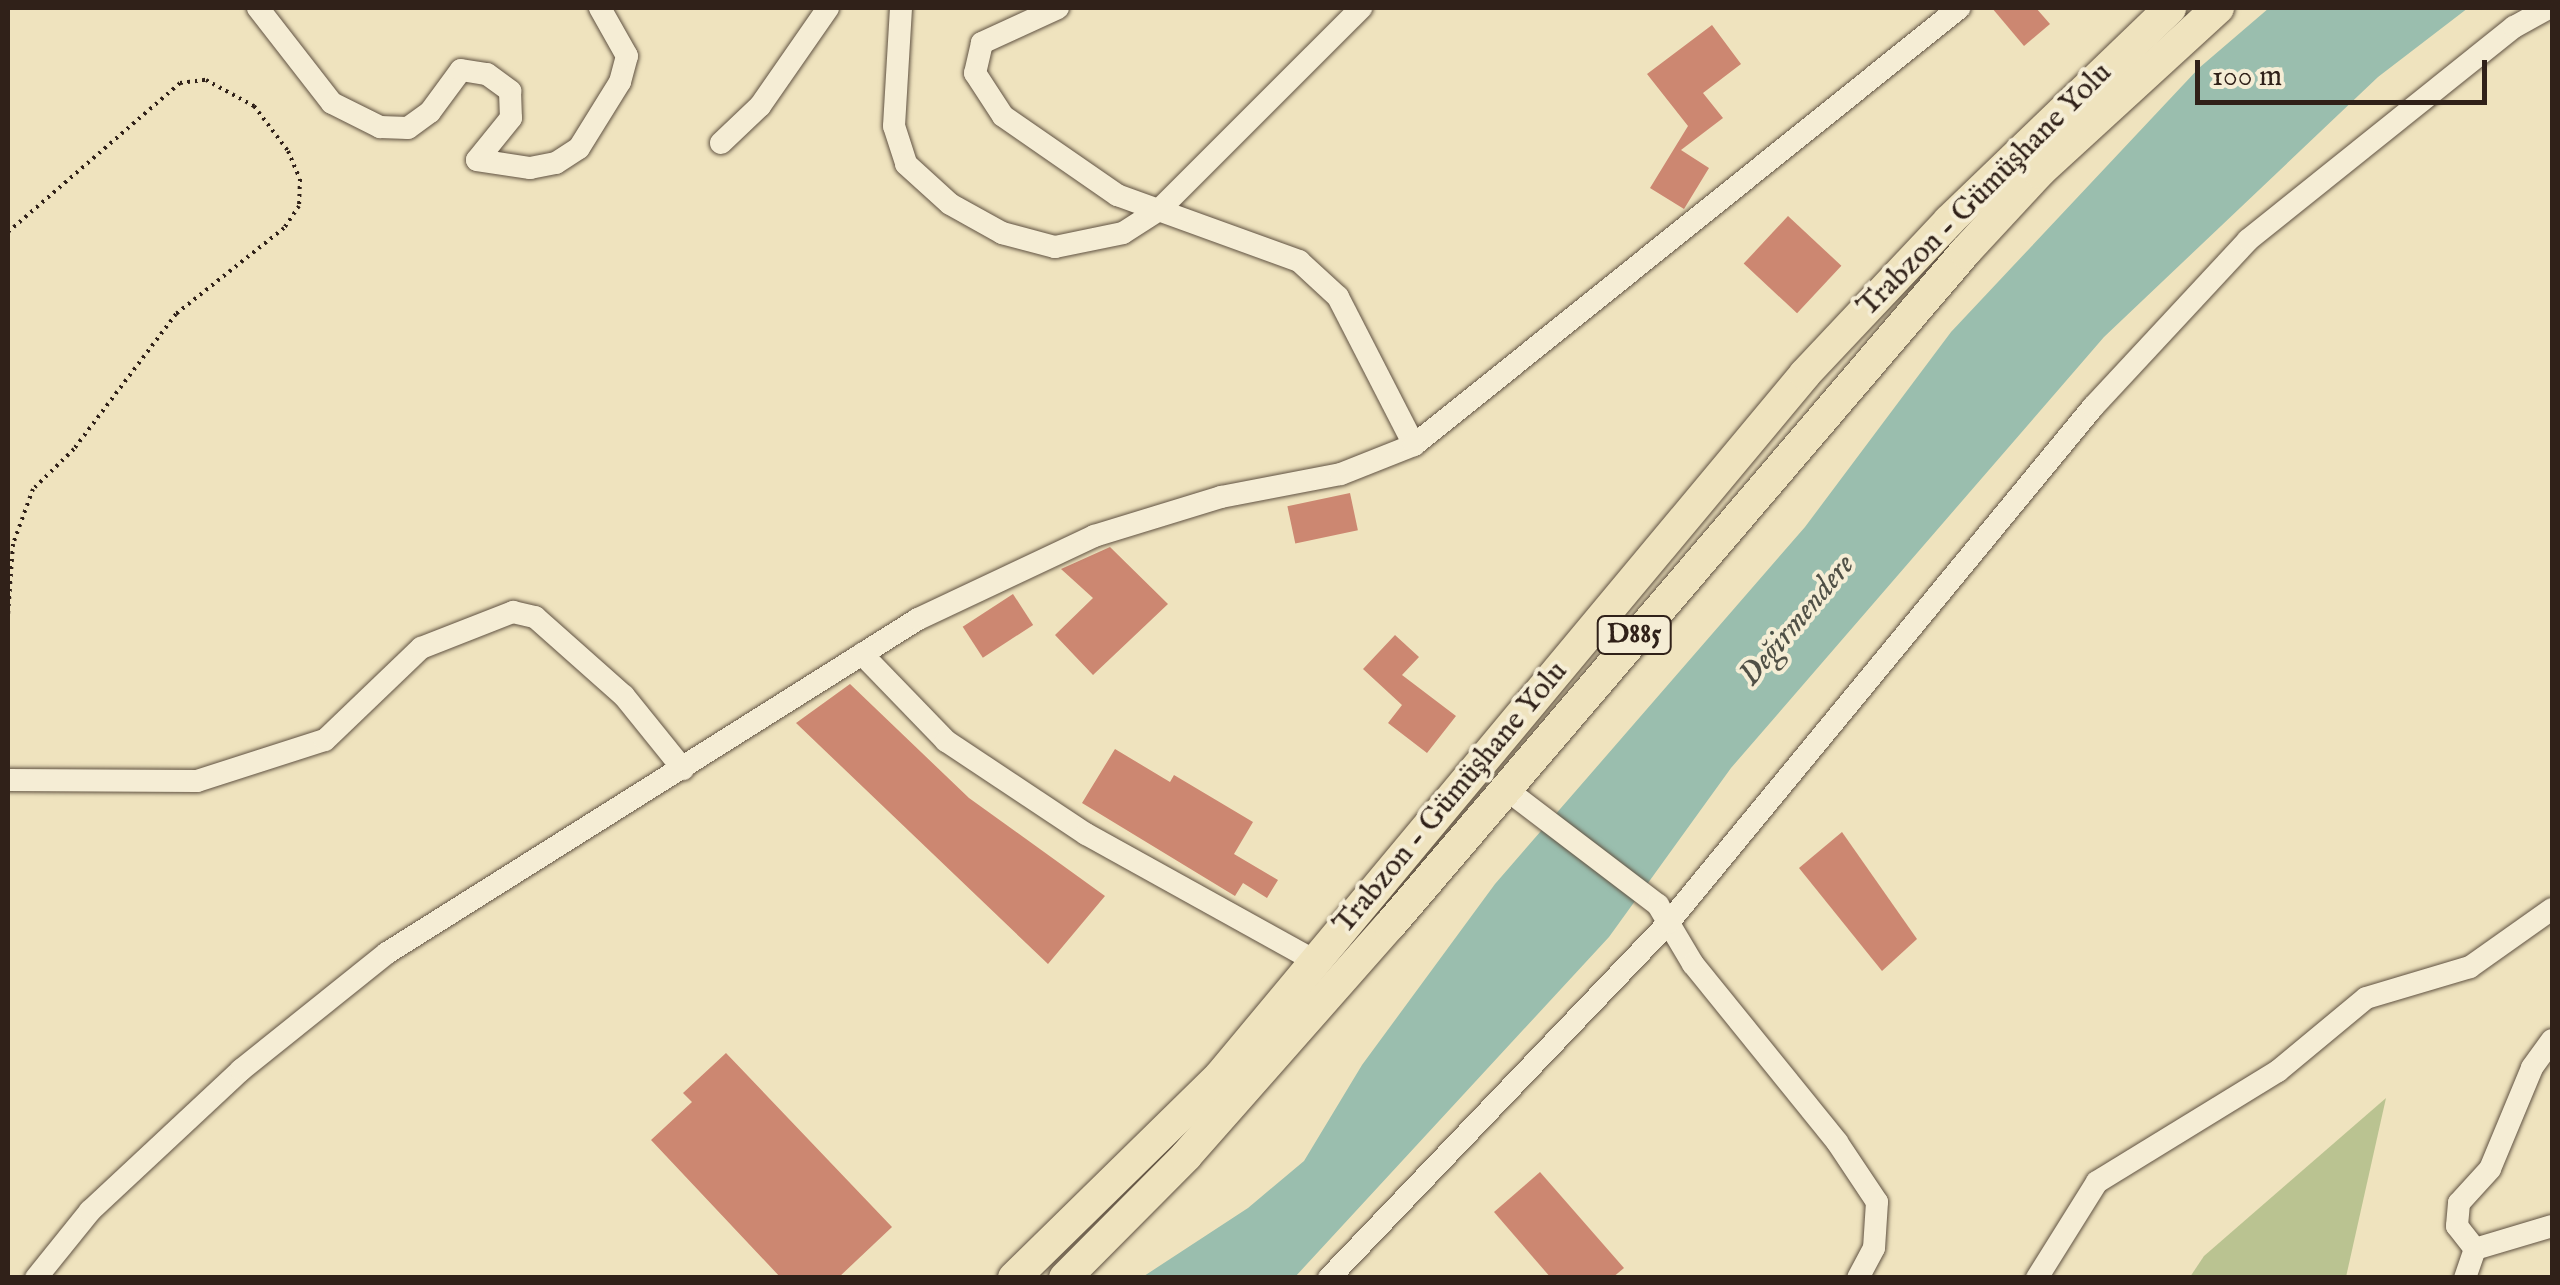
<!DOCTYPE html>
<meta charset="utf-8">
<style>
body{margin:0}
#map{position:relative;width:2560px;height:1285px;overflow:hidden;background:#efe3be;font-family:"IM FELL English",serif}
div>[style]{position:absolute}
.green>*{inset:0;background:#bac391}
.water>*{inset:0;background:#9abeae}
.building>*{inset:0;background:#cc8771;transform-origin:0 0}
.path>*{height:4px;margin-top:-2px;transform-origin:0;background:repeating-linear-gradient(90deg,#302119 0 2.5px,transparent 0 7.5px)}
.roads{filter:drop-shadow(0 0 2px #605242) drop-shadow(0 0 2px #605242)}
.minor>*{height:22px;margin:-11px;padding:0 11px;transform-origin:11px;border-radius:11px;background:#f5edd5}
.highway>*{height:32px;margin:-16px;padding:0 16px;transform-origin:16px;border-radius:16px;background:#efe3be}
span{translate:-50% -50%;white-space:nowrap;text-align:center;line-height:1.15;-webkit-text-stroke:8px #f5edd5;paint-order:stroke}
.shield-label span{padding:2px 8px;background:#f5edd5;border:2px solid;border-radius:8px;-webkit-text-stroke-width:0}
.shield-label{font-size:28px;color:#302119;font-weight:700}
.street-label{font-size:30px;color:#302119}
.water-label{font-size:32px;color:#505046;font-style:italic}
.frame{position:absolute;inset:0;border:10px solid #302119;pointer-events:none}
.scale{position:absolute;left:2195px;top:60px;width:292px;height:45px;box-sizing:border-box;border:5px solid #302119;border-top:0;padding-left:12px;font-size:30px;line-height:35px;white-space:nowrap;color:#302119;-webkit-text-stroke:8px #f5edd5;paint-order:stroke}
</style>
<div id="map">
<div class="green">
<i style="clip-path:polygon(2386px 1098px,2346px 1277px,2190px 1277px,2204px 1256px)"></i>
</div>
<div class="water">
<i style="clip-path:polygon(2269px 8px,2468px 8px,2378px 77px,2104px 337px,1731px 768px,1609px 937px,1295px 1277px,1141px 1278px,1248px 1208px,1304px 1161px,1362px 1065px,1495px 884px,1805px 527px,1951px 332px,2199px 68px)"></i>
</div>
<div class="building">
<i style="clip-path:polygon(1992px 8px,2036px 8px,2050px 24px,2024px 46px)"></i>
<i style="clip-path:polygon(1712px 25px,1741px 64px,1703px 93px,1723px 118px,1681px 150px,1709px 168px,1684px 209px,1650px 188px,1688px 126px,1647px 74px)"></i>
<i style="left:1788px;top:216px;width:73px;height:65px;rotate:43deg"></i>
<i style="left:1350px;top:493px;width:38px;height:64px;rotate:78deg"></i>
<i style="clip-path:polygon(1110px 547px,1168px 604px,1093px 675px,1055px 635px,1093px 598px,1061px 569px)"></i>
<i style="left:1013px;top:594px;width:37px;height:60px;rotate:57deg"></i>
<i style="clip-path:polygon(1395px 635px,1419px 657px,1402px 675px,1456px 716px,1427px 753px,1388px 723px,1402px 705px,1363px 669px)"></i>
<i style="clip-path:polygon(850px 684px,969px 798px,1105px 896px,1048px 964px,796px 723px)"></i>
<i style="clip-path:polygon(1115px 749px,1170px 782px,1174px 775px,1253px 822px,1234px 854px,1278px 880px,1267px 898px,1243px 883px,1235px 896px,1082px 803px)"></i>
<i style="clip-path:polygon(1842px 832px,1917px 939px,1882px 971px,1799px 868px)"></i>
<i style="clip-path:polygon(726px 1053px,892px 1227px,838px 1278px,781px 1278px,651px 1140px,692px 1102px,683px 1093px)"></i>
<i style="clip-path:polygon(1540px 1172px,1624px 1268px,1612px 1278px,1551px 1278px,1494px 1212px)"></i>
</div>
<div class="path">
<i style="left:8px;top:232px;width:228px;rotate:-40.9deg"></i>
<i style="left:180px;top:83px;width:26px;rotate:-7deg"></i>
<i style="left:206px;top:80px;width:55px;rotate:28.4deg"></i>
<i style="left:254px;top:106px;width:56px;rotate:52.9deg"></i>
<i style="left:288px;top:151px;width:30px;rotate:67deg"></i>
<i style="left:300px;top:179px;width:27px;rotate:92deg"></i>
<i style="left:299px;top:206px;width:27px;rotate:124deg"></i>
<i style="left:284px;top:228px;width:138px;rotate:141.5deg"></i>
<i style="left:176px;top:314px;width:169px;rotate:127.1deg"></i>
<i style="left:74px;top:449px;width:57px;rotate:135.7deg"></i>
<i style="left:33px;top:489px;width:59px;rotate:110deg"></i>
<i style="left:13px;top:544px;width:71px;rotate:94deg"></i>
</div>
<div class="roads">
<div class="minor">
<i style="left:258px;top:8px;width:120px;rotate:52.1deg"></i>
<i style="left:332px;top:103px;width:54px;rotate:26.6deg"></i>
<i style="left:380px;top:127px;width:28px;rotate:2deg"></i>
<i style="left:408px;top:128px;width:27px;rotate:-36deg"></i>
<i style="left:430px;top:112px;width:52px;rotate:-53.6deg"></i>
<i style="left:461px;top:70px;width:26px;rotate:9deg"></i>
<i style="left:487px;top:74px;width:29px;rotate:36deg"></i>
<i style="left:510px;top:91px;width:27px;rotate:88deg"></i>
<i style="left:511px;top:118px;width:54px;rotate:129deg"></i>
<i style="left:477px;top:160px;width:54px;rotate:8.6deg"></i>
<i style="left:530px;top:168px;width:26px;rotate:-11deg"></i>
<i style="left:556px;top:163px;width:27px;rotate:-33deg"></i>
<i style="left:579px;top:148px;width:78px;rotate:-58.2deg"></i>
<i style="left:620px;top:82px;width:27px;rotate:-75deg"></i>
<i style="left:627px;top:56px;width:55px;rotate:-119.4deg"></i>
<i style="left:901px;top:8px;width:118px;rotate:93.4deg"></i>
<i style="left:894px;top:126px;width:40px;rotate:72deg"></i>
<i style="left:906px;top:164px;width:59px;rotate:42.3deg"></i>
<i style="left:950px;top:204px;width:60px;rotate:29.1deg"></i>
<i style="left:1002px;top:233px;width:55px;rotate:14.8deg"></i>
<i style="left:1055px;top:247px;width:69px;rotate:-11.6deg"></i>
<i style="left:1123px;top:233px;width:43px;rotate:-32.6deg"></i>
<i style="left:1159px;top:210px;width:286px;rotate:-45deg"></i>
<i style="left:1058px;top:8px;width:84px;rotate:155.3deg"></i>
<i style="left:982px;top:43px;width:31px;rotate:103deg"></i>
<i style="left:975px;top:73px;width:51px;rotate:56.9deg"></i>
<i style="left:1003px;top:116px;width:139px;rotate:34.7deg"></i>
<i style="left:1117px;top:195px;width:194px;rotate:19.9deg"></i>
<i style="left:1299px;top:261px;width:53px;rotate:42.7deg"></i>
<i style="left:1338px;top:297px;width:166px;rotate:62.8deg"></i>
<i style="left:721px;top:143px;width:54px;rotate:-43.5deg"></i>
<i style="left:760px;top:106px;width:119px;rotate:-55.2deg"></i>
<i style="left:862px;top:654px;width:121px;rotate:46deg"></i>
<i style="left:946px;top:741px;width:168px;rotate:33.6deg"></i>
<i style="left:1086px;top:834px;width:262px;rotate:29deg"></i>
<i style="left:8px;top:780px;width:189px;rotate:0.3deg"></i>
<i style="left:197px;top:781px;width:134px;rotate:-17.8deg"></i>
<i style="left:325px;top:740px;width:133px;rotate:-43.8deg"></i>
<i style="left:421px;top:648px;width:99px;rotate:-21.4deg"></i>
<i style="left:513px;top:612px;width:23px;rotate:13deg"></i>
<i style="left:535px;top:617px;width:119px;rotate:41.6deg"></i>
<i style="left:624px;top:696px;width:94px;rotate:51.1deg"></i>
<i style="left:1507px;top:790px;width:190px;rotate:37.3deg"></i>
<i style="left:1658px;top:905px;width:69px;rotate:59.3deg"></i>
<i style="left:1693px;top:964px;width:229px;rotate:51deg"></i>
<i style="left:1837px;top:1142px;width:72px;rotate:56.3deg"></i>
<i style="left:1877px;top:1202px;width:46px;rotate:93.7deg"></i>
<i style="left:1874px;top:1248px;width:34px;rotate:118deg"></i>
<i style="left:2552px;top:1040px;width:34px;rotate:126deg"></i>
<i style="left:2532px;top:1068px;width:109px;rotate:112.6deg"></i>
<i style="left:2490px;top:1169px;width:46px;rotate:132.4deg"></i>
<i style="left:2459px;top:1203px;width:23px;rotate:95deg"></i>
<i style="left:2457px;top:1226px;width:29px;rotate:52deg"></i>
<i style="left:2475px;top:1249px;width:80px;rotate:-16.6deg"></i>
<i style="left:36px;top:1278px;width:86px;rotate:-51.1deg"></i>
<i style="left:90px;top:1211px;width:207px;rotate:-43deg"></i>
<i style="left:241px;top:1070px;width:187px;rotate:-38.7deg"></i>
<i style="left:387px;top:953px;width:627px;rotate:-32.17deg"></i>
<i style="left:918px;top:619px;width:195px;rotate:-25.2deg"></i>
<i style="left:1094px;top:536px;width:133px;rotate:-17.1deg"></i>
<i style="left:1221px;top:497px;width:122px;rotate:-10.9deg"></i>
<i style="left:1341px;top:474px;width:79px;rotate:-21.7deg"></i>
<i style="left:1414px;top:445px;width:699px;rotate:-38.72deg"></i>
<i style="left:1329px;top:1278px;width:492px;rotate:-46.3deg"></i>
<i style="left:1669px;top:922px;width:667px;rotate:-50.54deg"></i>
<i style="left:2093px;top:407px;width:228px;rotate:-47.1deg"></i>
<i style="left:2248px;top:240px;width:341px;rotate:-38.7deg"></i>
<i style="left:2514px;top:27px;width:39px;rotate:-29deg"></i>
<i style="left:2037px;top:1278px;width:113px;rotate:-58deg"></i>
<i style="left:2097px;top:1182px;width:212px;rotate:-31.5deg"></i>
<i style="left:2278px;top:1071px;width:114px;rotate:-39.7deg"></i>
<i style="left:2366px;top:998px;width:109px;rotate:-16.6deg"></i>
<i style="left:2470px;top:967px;width:100px;rotate:-35.3deg"></i>
<i style="left:2465px;top:1278px;width:31px;rotate:-71deg"></i>
</div>
<div class="highway">
<i style="left:1014px;top:1278px;width:289px;rotate:-44.4deg"></i>
<i style="left:1220px;top:1076px;width:914px;rotate:-50.19deg"></i>
<i style="left:1805px;top:374px;width:210px;rotate:-46.7deg"></i>
<i style="left:1949px;top:221px;width:307px;rotate:-43.9deg"></i>
<i style="left:1065px;top:1278px;width:172px;rotate:-45.2deg"></i>
<i style="left:1186px;top:1156px;width:308px;rotate:-48.6deg"></i>
<i style="left:1390px;top:925px;width:885px;rotate:-49.49deg"></i>
<i style="left:1965px;top:252px;width:109px;rotate:-47.2deg"></i>
<i style="left:2039px;top:172px;width:243px;rotate:-42.5deg"></i>
</div>
</div>
<div class="shield-label">
<span style="left:1634px;top:635px">D885</span>
</div>
<div class="street-label">
<span style="left:1985px;top:190px;rotate:-45deg">Trabzon - Gümüşhane Yolu</span>
<span style="left:1451px;top:798px;rotate:-50deg">Trabzon - Gümüşhane Yolu</span>
</div>
<div class="water-label">
<span style="left:1798px;top:621px;rotate:-50deg">Değirmendere</span>
</div>
<div class="frame"></div>
<div class="scale">100 m</div>
</div>
